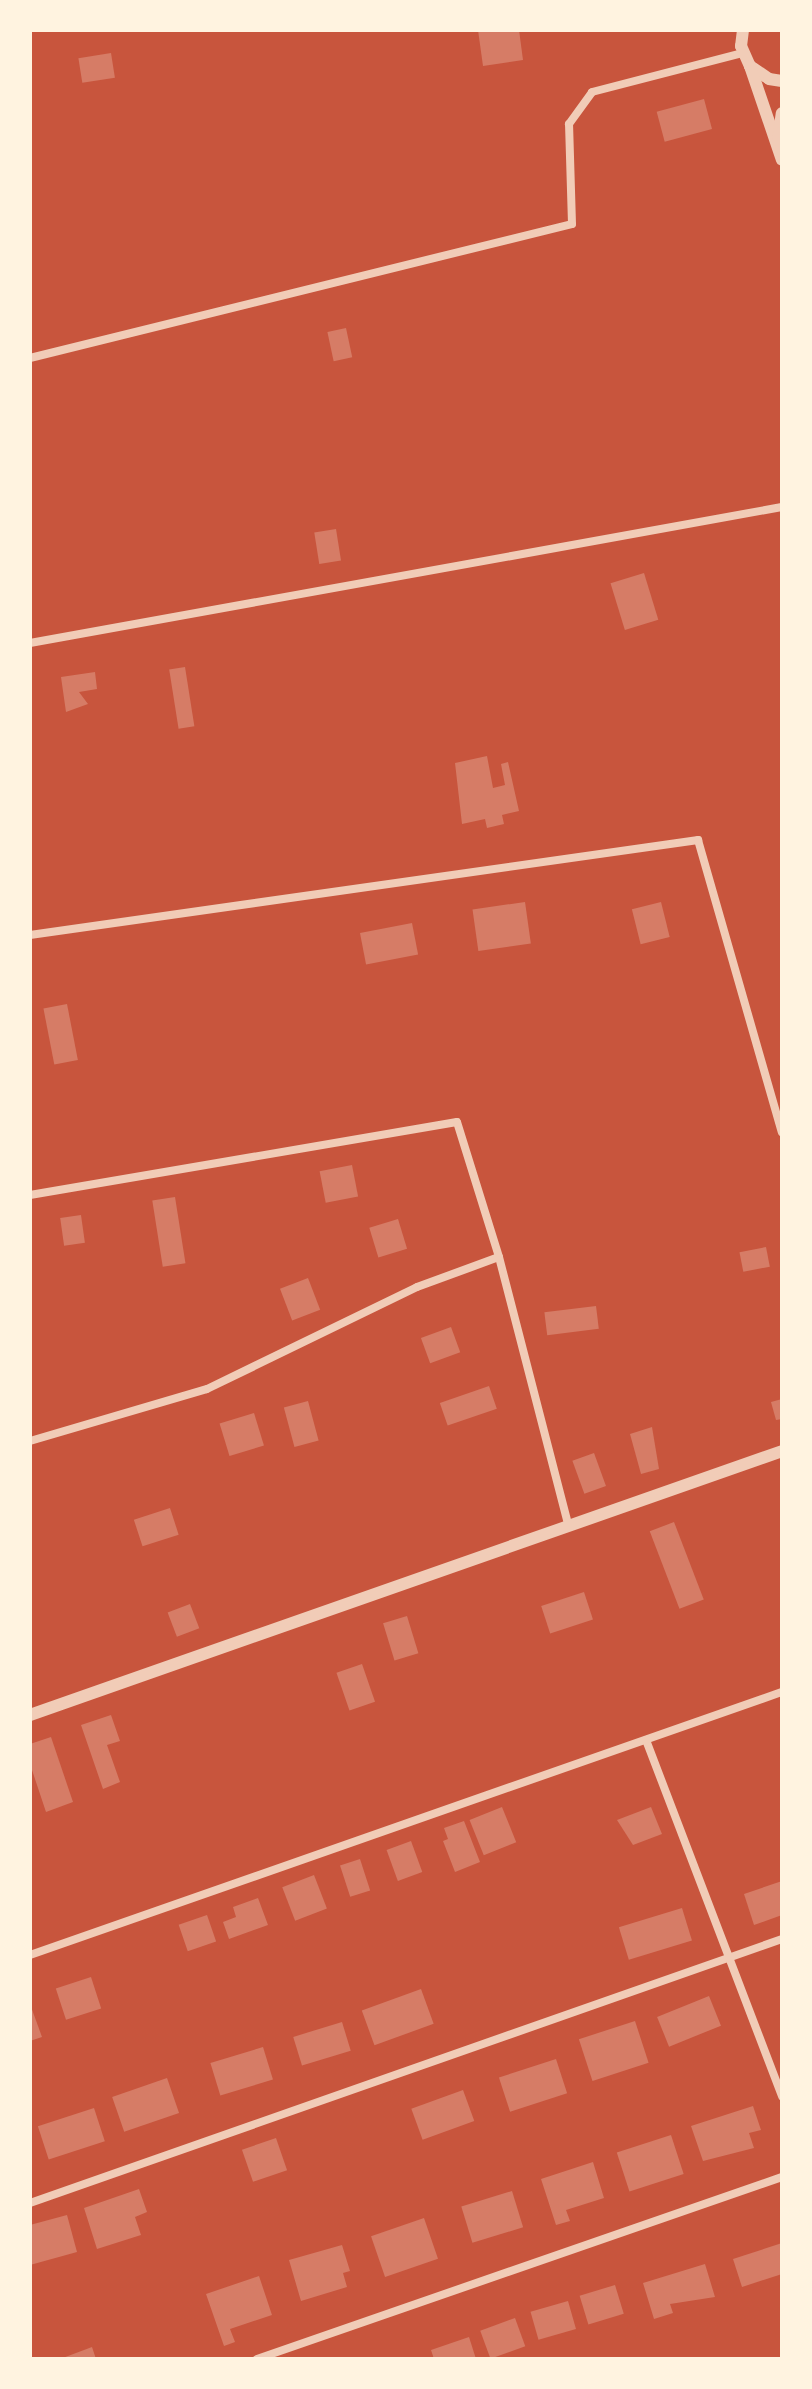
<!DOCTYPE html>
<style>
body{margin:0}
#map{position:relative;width:812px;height:2389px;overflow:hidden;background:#c8553d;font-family:Raleway,sans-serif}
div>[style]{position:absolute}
.building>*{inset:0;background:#d67c66;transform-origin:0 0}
.minor>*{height:8px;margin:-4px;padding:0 4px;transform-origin:4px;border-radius:4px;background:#f1ccb7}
.tertiary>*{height:12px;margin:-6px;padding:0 6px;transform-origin:6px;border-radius:6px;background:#f1ccb7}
span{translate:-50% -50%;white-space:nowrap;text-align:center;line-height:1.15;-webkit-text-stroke:7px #fff3e0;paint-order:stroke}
.frame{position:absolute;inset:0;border:32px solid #fff3e0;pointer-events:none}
</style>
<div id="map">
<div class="building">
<i style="clip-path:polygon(478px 30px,519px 30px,523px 60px,483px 66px)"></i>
<i style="left:111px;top:53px;width:25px;height:33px;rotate:81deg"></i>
<i style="left:704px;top:99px;width:31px;height:49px;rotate:75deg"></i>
<i style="left:346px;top:328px;width:30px;height:19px;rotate:78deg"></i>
<i style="left:336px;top:529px;width:32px;height:22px;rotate:81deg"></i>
<i style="left:644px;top:573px;width:49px;height:35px;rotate:73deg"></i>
<i style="left:185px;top:667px;width:60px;height:16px;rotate:81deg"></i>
<i style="clip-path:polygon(95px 672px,97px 689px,79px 692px,88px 704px,66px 712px,61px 677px)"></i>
<i style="clip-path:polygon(487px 756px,493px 788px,505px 785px,501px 764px,508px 762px,519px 811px,502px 815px,504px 824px,487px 828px,485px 819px,462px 824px,455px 763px)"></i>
<i style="left:525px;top:902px;width:42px;height:53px;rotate:82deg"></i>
<i style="left:661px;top:902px;width:36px;height:30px;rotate:76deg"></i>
<i style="left:412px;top:923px;width:32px;height:53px;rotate:79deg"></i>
<i style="left:67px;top:1004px;width:57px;height:24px;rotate:79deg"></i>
<i style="left:352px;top:1165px;width:32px;height:33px;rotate:79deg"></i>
<i style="left:175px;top:1197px;width:67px;height:23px;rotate:81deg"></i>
<i style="left:81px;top:1215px;width:28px;height:21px;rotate:82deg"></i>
<i style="left:398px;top:1219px;width:31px;height:30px;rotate:73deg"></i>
<i style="left:766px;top:1247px;width:20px;height:27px;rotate:79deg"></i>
<i style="left:308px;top:1278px;width:34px;height:30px;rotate:69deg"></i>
<i style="left:596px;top:1306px;width:23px;height:52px;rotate:83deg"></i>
<i style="left:451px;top:1327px;width:27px;height:32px;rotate:70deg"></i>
<i style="left:489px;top:1386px;width:24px;height:52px;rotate:71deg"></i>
<i style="clip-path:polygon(782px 1399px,782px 1419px,776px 1420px,771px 1402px)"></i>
<i style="left:308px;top:1401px;width:41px;height:25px;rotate:75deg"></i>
<i style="left:254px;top:1413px;width:34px;height:36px;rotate:73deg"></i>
<i style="clip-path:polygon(652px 1427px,659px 1469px,641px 1474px,630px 1434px)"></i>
<i style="left:594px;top:1453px;width:35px;height:23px;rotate:70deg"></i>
<i style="left:170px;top:1508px;width:28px;height:38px;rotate:72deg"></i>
<i style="left:674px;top:1522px;width:83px;height:26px;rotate:69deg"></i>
<i style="left:584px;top:1592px;width:29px;height:45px;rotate:72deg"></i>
<i style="left:190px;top:1604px;width:26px;height:24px;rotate:69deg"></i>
<i style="left:407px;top:1616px;width:39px;height:25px;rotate:73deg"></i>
<i style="left:362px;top:1664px;width:40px;height:27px;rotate:71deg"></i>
<i style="clip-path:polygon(111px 1715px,120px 1741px,107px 1745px,120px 1782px,103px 1789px,81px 1725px)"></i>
<i style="clip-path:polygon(51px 1737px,73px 1802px,46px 1812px,30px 1764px,30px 1744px)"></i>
<i style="left:502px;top:1807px;width:38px;height:35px;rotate:68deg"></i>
<i style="clip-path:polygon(651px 1807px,662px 1834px,633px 1845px,617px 1820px)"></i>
<i style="clip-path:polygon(464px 1821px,480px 1862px,455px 1872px,443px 1841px,448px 1839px,444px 1828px)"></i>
<i style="left:411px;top:1841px;width:33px;height:26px;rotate:70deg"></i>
<i style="left:360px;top:1859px;width:33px;height:21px;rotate:72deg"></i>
<i style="left:314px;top:1875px;width:36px;height:34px;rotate:69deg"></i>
<i style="clip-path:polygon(782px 1881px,782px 1915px,754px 1925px,744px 1894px)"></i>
<i style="clip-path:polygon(258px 1898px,268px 1925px,229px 1939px,223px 1922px,236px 1917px,233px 1907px)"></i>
<i style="left:682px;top:1908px;width:34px;height:66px;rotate:73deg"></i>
<i style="left:207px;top:1915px;width:28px;height:30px;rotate:71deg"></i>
<i style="left:91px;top:1977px;width:33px;height:37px;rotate:72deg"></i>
<i style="left:421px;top:1989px;width:37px;height:63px;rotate:70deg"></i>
<i style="left:709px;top:1996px;width:32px;height:56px;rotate:68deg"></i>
<i style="clip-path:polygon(30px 2004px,42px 2037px,30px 2041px)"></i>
<i style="left:635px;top:2021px;width:44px;height:59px;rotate:72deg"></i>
<i style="left:342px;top:2022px;width:30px;height:51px;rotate:73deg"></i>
<i style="left:263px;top:2047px;width:34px;height:55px;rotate:73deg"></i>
<i style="left:556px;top:2059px;width:36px;height:60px;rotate:72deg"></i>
<i style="left:167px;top:2078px;width:37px;height:58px;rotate:71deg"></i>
<i style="left:463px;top:2090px;width:33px;height:55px;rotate:70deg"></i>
<i style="clip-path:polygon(753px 2106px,761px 2130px,749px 2133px,754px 2148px,703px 2161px,691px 2126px)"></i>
<i style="left:94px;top:2108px;width:35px;height:59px;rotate:72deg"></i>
<i style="left:671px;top:2135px;width:41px;height:57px;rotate:72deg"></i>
<i style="left:276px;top:2138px;width:34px;height:36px;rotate:71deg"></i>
<i style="clip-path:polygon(593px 2162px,604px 2198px,566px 2210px,570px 2221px,556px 2225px,541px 2179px)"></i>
<i style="clip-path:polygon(139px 2189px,147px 2212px,135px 2217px,141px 2235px,97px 2249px,84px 2208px)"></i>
<i style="left:512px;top:2191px;width:38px;height:53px;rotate:73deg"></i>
<i style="clip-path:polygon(67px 2215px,77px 2252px,30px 2265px,30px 2225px)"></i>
<i style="left:424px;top:2218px;width:43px;height:56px;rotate:71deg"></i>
<i style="clip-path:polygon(782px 2243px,782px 2274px,742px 2287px,733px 2259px)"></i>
<i style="clip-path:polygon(342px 2245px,350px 2271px,343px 2273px,347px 2287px,301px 2301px,289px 2260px)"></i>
<i style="clip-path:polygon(705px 2264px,715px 2297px,670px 2304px,673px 2313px,654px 2319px,643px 2283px)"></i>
<i style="clip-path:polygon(259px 2276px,272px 2315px,230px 2329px,235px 2342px,224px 2346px,206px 2294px)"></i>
<i style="left:615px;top:2285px;width:30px;height:37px;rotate:73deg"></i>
<i style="left:568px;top:2301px;width:29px;height:39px;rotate:74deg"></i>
<i style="left:515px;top:2318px;width:30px;height:37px;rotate:70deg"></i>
<i style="clip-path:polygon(469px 2337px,476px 2359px,434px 2359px,431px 2350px)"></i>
<i style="clip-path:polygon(92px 2347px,96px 2359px,60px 2359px)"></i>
</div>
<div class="minor">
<i style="left:30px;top:358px;width:558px;rotate:-13.89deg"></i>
<i style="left:572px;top:224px;width:100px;rotate:-91.7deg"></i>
<i style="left:569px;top:124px;width:39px;rotate:-54deg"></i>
<i style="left:592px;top:92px;width:156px;rotate:-14.5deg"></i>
<i style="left:30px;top:643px;width:764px;rotate:-10.25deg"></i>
<i style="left:30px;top:935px;width:675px;rotate:-8.09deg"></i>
<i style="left:698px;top:840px;width:304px;rotate:74deg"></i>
<i style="left:30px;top:1195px;width:433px;rotate:-9.7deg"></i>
<i style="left:457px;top:1122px;width:141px;rotate:72.7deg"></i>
<i style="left:499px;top:1257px;width:275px;rotate:75.5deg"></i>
<i style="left:30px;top:1441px;width:184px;rotate:-16.4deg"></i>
<i style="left:207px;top:1389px;width:233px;rotate:-25.9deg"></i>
<i style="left:417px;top:1287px;width:87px;rotate:-20.1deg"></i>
<i style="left:646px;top:1740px;width:382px;rotate:69.1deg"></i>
<i style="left:30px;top:1955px;width:797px;rotate:-19.28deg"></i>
<i style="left:30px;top:2203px;width:797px;rotate:-19.34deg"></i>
<i style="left:257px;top:2359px;width:556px;rotate:-19.12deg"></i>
</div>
<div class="tertiary">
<i style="left:743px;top:30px;width:16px;rotate:97deg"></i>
<i style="left:741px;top:46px;width:22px;rotate:66deg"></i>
<i style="left:750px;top:66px;width:23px;rotate:34deg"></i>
<i style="left:769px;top:79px;width:13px;rotate:9deg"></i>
<i style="left:750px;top:66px;width:99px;rotate:71.2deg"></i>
<i style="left:778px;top:140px;width:27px;rotate:-82deg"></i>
<i style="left:30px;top:1715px;width:797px;rotate:-19.34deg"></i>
</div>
<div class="frame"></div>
</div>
